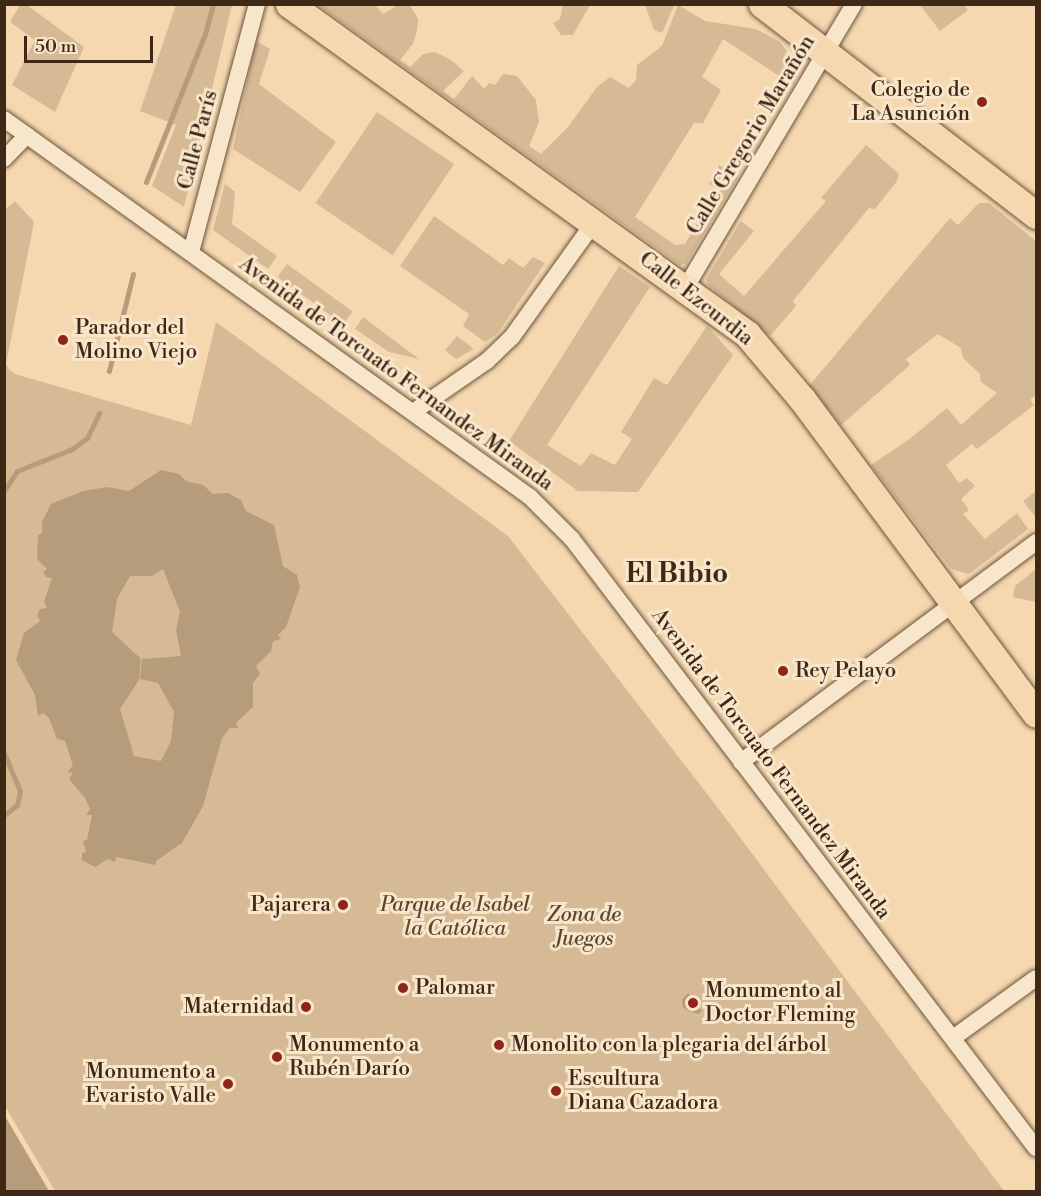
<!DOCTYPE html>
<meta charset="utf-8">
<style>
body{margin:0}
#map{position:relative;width:1041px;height:1196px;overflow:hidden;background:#f5d8af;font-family:"Libre Bodoni",serif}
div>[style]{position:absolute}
.green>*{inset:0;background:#d6ba95;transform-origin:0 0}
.water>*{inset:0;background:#b79c7b}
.stream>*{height:5px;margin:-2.5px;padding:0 2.5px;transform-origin:2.5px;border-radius:2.5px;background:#b79c7b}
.roads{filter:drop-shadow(0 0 2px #6d543d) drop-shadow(0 0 2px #6d543d)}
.street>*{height:16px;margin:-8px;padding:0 8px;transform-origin:8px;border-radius:8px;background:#f8e6cb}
.primary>*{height:27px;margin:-13.5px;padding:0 13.5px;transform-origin:13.5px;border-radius:13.5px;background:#f5d8af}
.dots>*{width:16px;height:16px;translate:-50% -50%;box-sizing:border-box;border:3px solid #f8e6cb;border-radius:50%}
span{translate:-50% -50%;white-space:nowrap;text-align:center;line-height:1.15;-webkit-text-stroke:6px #f8e6cb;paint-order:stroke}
.poi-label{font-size:21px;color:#402817}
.right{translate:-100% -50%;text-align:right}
.left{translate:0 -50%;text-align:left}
.street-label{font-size:21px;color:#402817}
.park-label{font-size:21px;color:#5e4530;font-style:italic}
.district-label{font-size:27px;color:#402817;font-weight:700}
.frame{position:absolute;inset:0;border:6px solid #402817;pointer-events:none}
.scale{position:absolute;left:24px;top:36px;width:129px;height:27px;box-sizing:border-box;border:3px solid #402817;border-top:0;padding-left:8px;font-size:18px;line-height:21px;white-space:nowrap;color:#402817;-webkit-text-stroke:4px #f8e6cb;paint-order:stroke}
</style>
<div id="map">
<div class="green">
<i style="clip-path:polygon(20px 5px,27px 5px,84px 47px,55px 112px,12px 85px,35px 40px,10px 22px)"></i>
<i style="clip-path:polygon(176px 5px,232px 5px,184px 207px,152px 186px,176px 125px,140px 111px)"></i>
<i style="clip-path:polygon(318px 5px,375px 5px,383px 14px,398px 5px,410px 5px,418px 19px,417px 30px,413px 44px,400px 60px,410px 67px,423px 54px,435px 52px,451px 60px,464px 71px,443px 91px,454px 99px,472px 76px,484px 89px,489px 83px,495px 85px,503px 74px,517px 76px,536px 100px,539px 122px,529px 146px,541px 154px,568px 127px,597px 87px,610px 77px,629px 88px,636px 80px,637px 65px,662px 46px,678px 5px,705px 21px,756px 29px,780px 42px,791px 57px,796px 76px,793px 85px,723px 39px,702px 77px,721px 90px,703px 123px,694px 123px,635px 217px,675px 245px,685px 244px,718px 189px,709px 184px,719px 165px,738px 177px,686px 264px,680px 265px)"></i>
<i style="clip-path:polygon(563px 5px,590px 5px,573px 35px,561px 35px,553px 23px,560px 19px)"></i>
<i style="clip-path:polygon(645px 5px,674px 6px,662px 33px,654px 30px)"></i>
<i style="clip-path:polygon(920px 5px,964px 5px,968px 10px,940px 31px)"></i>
<i style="clip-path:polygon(256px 41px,270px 49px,259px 84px,336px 142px,300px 192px,233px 149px)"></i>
<i style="left:377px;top:112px;width:93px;height:110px;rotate:34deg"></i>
<i style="clip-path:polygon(866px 145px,899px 174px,897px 181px,875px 209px,869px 208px,793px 301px,796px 306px,770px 336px,708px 285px,706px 279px,741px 221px,754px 231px,719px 274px,744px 296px,826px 201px,821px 198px)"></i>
<i style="clip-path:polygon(225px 184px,235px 192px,232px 224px,277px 256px,268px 269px,213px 230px)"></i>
<i style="clip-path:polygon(15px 201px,34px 222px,6px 364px,9px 369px,15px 374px,191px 425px,216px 322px,508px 536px,721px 812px,1004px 1191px,55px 1191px,5px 1106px,4px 211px)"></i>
<i style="clip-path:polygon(979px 203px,989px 203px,1036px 241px,1036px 395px,1030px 400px,1034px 405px,977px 449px,972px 444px,946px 465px,959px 483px,967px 478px,975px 486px,961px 499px,969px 510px,963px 514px,985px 539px,1017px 513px,1028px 529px,969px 574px,951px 569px,871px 465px,911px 438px,947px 408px,961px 425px,997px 393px,981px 382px,980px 374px,963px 358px,961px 348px,938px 334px,906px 359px,910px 365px,841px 425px,809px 386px,950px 218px,958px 225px)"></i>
<i style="clip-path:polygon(434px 216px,503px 265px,509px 258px,523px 268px,533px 257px,545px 263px,498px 333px,485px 342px,463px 326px,469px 314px,400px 266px)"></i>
<i style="left:287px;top:264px;width:81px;height:16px;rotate:36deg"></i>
<i style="clip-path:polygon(619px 266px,650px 287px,547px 445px,581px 466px,591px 453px,615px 465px,632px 439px,621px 432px,654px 378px,667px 385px,707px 326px,733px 355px,638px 492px,578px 491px,509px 441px)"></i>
<i style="clip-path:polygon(363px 317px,419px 359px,389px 352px,355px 329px)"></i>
<i style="clip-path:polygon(457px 336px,474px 349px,456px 359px,445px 350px)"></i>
<i style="clip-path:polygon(1036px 491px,1036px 518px,1023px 501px)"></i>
<i style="clip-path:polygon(1036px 569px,1036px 602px,1013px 597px,1015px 586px)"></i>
</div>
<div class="water">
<i style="clip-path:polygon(evenodd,161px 470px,179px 474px,186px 481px,203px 485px,213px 494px,228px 493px,241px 500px,246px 511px,274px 525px,283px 566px,297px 575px,300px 587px,286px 627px,278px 635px,281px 639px,273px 641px,271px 651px,256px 666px,260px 674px,253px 683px,253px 707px,236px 723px,238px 728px,230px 728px,222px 738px,203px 806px,182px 843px,156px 861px,156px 865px,116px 857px,115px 862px,108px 859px,95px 867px,82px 860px,82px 853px,86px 852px,83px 841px,87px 840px,92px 815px,86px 815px,90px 809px,85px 798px,69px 779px,73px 773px,67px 772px,73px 766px,65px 741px,57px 739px,49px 718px,43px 713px,38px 716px,35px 695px,16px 660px,24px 633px,40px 621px,37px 615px,40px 609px,47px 608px,44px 602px,52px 578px,46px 577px,43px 572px,47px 569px,37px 559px,38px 535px,42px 533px,42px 522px,51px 504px,83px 491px,107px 487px,129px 491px,161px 470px,163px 569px,180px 612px,176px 630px,181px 656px,142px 659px,140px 679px,158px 683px,174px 712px,171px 741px,161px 761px,134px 756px,120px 709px,139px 680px,141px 659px,112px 632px,117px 599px,130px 576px,152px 576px,163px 569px)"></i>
<i style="clip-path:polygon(688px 993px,702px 1011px,698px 1014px,683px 1008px,682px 1000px)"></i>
<i style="clip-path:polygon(4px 1116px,5px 1116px,49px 1191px,5px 1191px)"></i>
</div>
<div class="stream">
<i style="left:146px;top:182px;width:159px;rotate:-68.3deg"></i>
<i style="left:205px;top:34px;width:31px;rotate:-75deg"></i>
<i style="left:109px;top:371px;width:100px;rotate:-76.1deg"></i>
<i style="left:4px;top:491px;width:24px;rotate:-57deg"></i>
<i style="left:17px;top:471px;width:59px;rotate:-21.8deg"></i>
<i style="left:72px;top:449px;width:19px;rotate:-36deg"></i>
<i style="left:87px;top:438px;width:28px;rotate:-64deg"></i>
<i style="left:4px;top:753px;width:41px;rotate:67.2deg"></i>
<i style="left:20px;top:791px;width:14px;rotate:102deg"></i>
<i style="left:17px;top:805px;width:16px;rotate:142deg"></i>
</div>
<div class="roads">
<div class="street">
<i style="left:4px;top:119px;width:648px;rotate:35.7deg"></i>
<i style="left:530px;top:497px;width:59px;rotate:45deg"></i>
<i style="left:572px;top:539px;width:766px;rotate:52.7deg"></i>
<i style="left:4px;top:159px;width:33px;rotate:-46deg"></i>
<i style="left:191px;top:252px;width:257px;rotate:-75.1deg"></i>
<i style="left:686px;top:287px;width:329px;rotate:-59.3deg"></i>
<i style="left:413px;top:412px;width:90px;rotate:-34.6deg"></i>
<i style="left:487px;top:361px;width:35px;rotate:-44deg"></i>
<i style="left:512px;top:337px;width:143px;rotate:-54.4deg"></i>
<i style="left:741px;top:762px;width:368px;rotate:-36.7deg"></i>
<i style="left:953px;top:1038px;width:102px;rotate:-35.9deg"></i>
</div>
<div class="primary">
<i style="left:289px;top:4px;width:565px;rotate:35.77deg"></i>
<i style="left:747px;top:334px;width:85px;rotate:49.8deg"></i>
<i style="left:802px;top:399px;width:392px;rotate:53.4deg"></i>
<i style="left:762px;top:4px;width:346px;rotate:37.6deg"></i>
</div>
</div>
<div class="dots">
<i style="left:982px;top:102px;background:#8f2418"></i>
<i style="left:63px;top:340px;background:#8f2418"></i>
<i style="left:783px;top:671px;background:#8f2418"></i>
<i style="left:343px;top:905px;background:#8f2418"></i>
<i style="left:403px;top:988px;background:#8f2418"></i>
<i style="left:693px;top:1003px;background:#8f2418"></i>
<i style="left:306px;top:1007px;background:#8f2418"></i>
<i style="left:499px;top:1045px;background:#8f2418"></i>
<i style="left:277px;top:1057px;background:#8f2418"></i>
<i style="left:228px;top:1084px;background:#8f2418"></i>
<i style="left:556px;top:1091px;background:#8f2418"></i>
</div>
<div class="poi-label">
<span class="right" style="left:970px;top:102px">Colegio de<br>La Asunción</span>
<span class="left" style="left:75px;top:340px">Parador del<br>Molino Viejo</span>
<span class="left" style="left:795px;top:671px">Rey Pelayo</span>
<span class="right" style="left:331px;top:905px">Pajarera</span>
<span class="left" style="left:415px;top:988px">Palomar</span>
<span class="left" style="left:705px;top:1003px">Monumento al<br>Doctor Fleming</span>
<span class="right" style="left:294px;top:1007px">Maternidad</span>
<span class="left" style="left:289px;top:1057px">Monumento a<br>Rubén Darío</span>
<span class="left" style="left:511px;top:1045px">Monolito con la plegaria del árbol</span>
<span class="right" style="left:216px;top:1084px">Monumento a<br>Evaristo Valle</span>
<span class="left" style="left:568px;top:1091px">Escultura<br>Diana Cazadora</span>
</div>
<div class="street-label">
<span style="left:751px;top:135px;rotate:-59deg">Calle Gregorio Marañón</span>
<span style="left:198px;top:140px;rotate:-75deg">Calle París</span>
<span style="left:696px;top:299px;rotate:38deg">Calle Ezcurdia</span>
<span style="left:396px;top:374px;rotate:36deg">Avenida de Torcuato Fernandez Miranda</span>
<span style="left:771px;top:764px;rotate:53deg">Avenida de Torcuato Fernandez Miranda</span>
</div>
<div class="park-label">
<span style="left:455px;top:917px">Parque de Isabel<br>la Católica</span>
<span style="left:584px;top:927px">Zona de<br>Juegos</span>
</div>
<div class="district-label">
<span style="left:677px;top:575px">El Bibio</span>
</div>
<div class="frame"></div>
<div class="scale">50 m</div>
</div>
